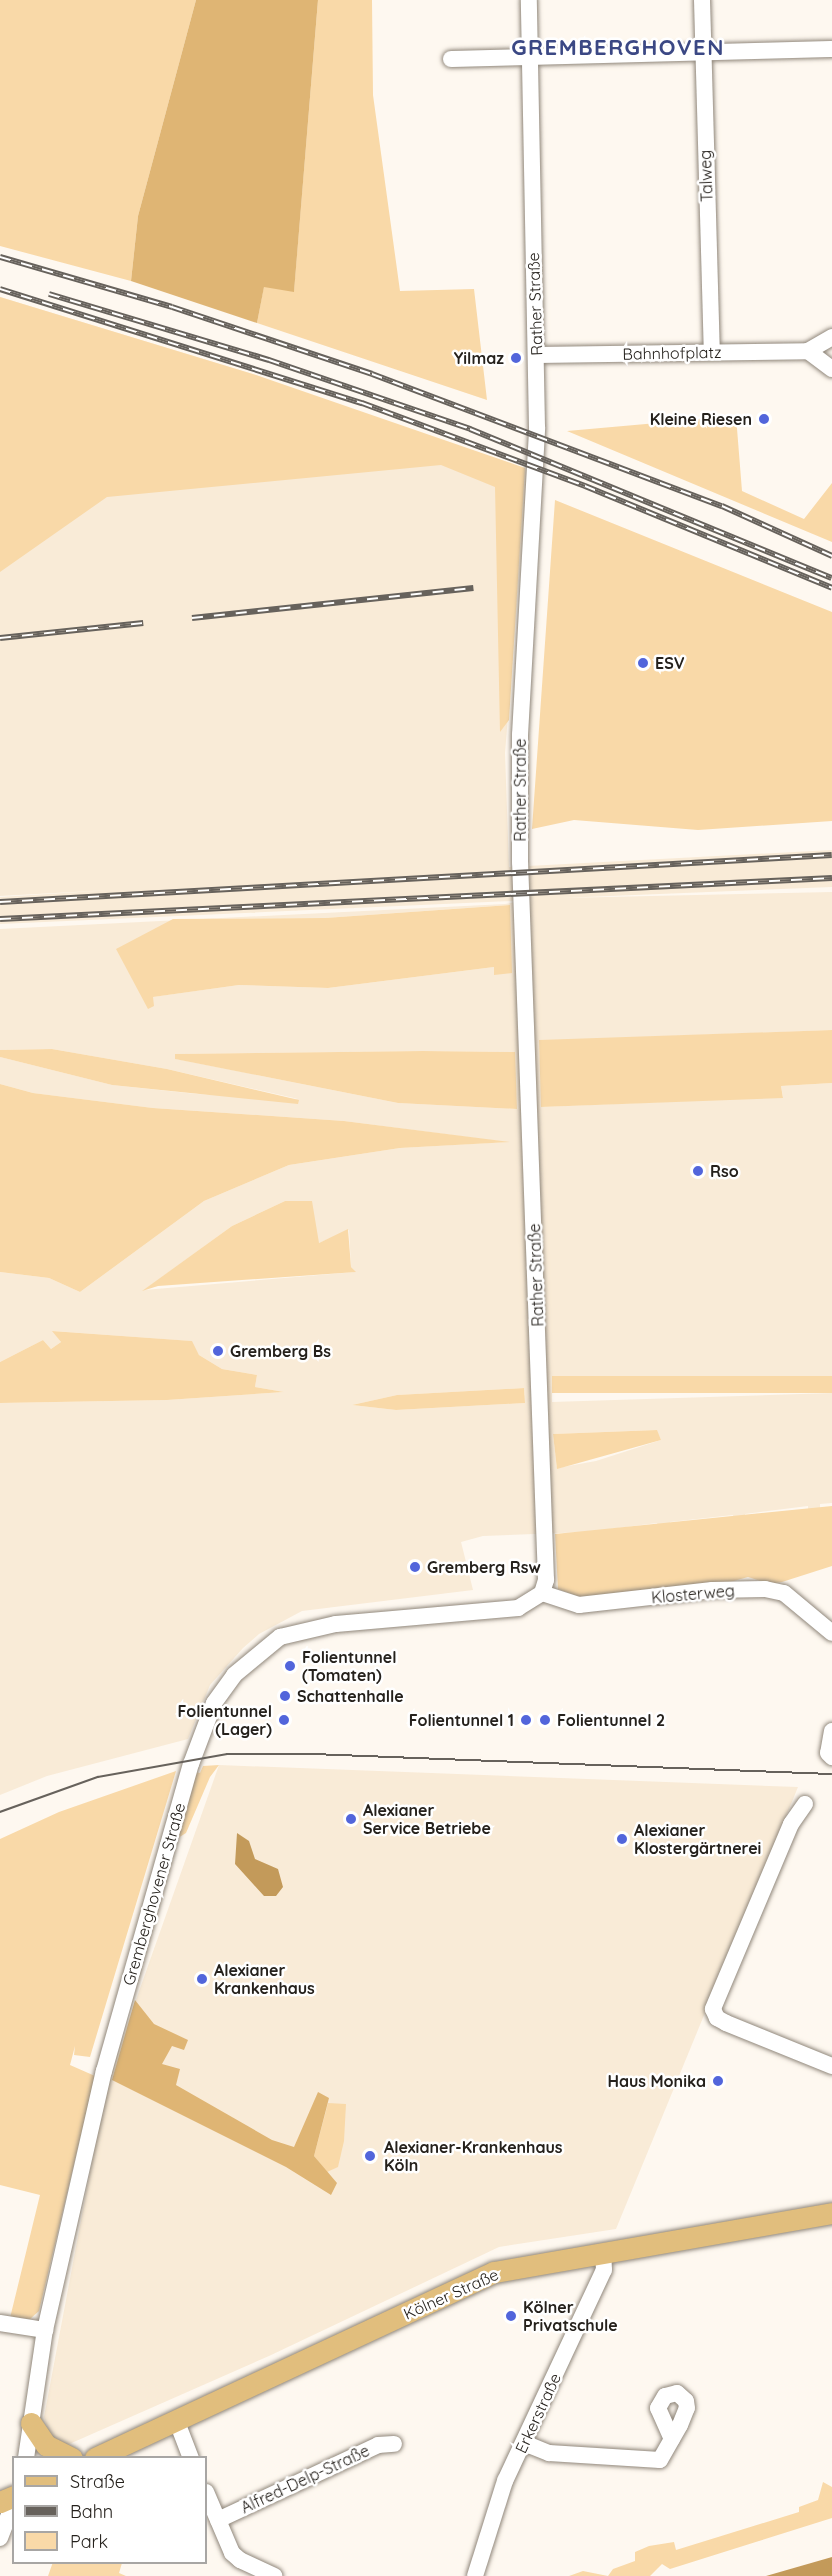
<!DOCTYPE html>
<meta charset="utf-8">
<style>
body{margin:0}
#map{position:relative;width:832px;height:2576px;overflow:hidden;background:#fef8f0;font-family:Quicksand,sans-serif}
div>[style]{position:absolute}
.built>*{inset:0;background:#f9ebd7}
.green>*{inset:0;background:#f9d9a8;transform-origin:0 0}
.forest>*{inset:0;background:#dfb574}
.water>*{inset:0;background:#c39a5a}
.roads{filter:drop-shadow(0 0 2px #90877b) drop-shadow(0 0 2px #90877b)}
.minor>*{height:16px;margin:-8px;padding:0 8px;transform-origin:8px;border-radius:8px;background:#fff}
.major>*{height:21px;margin:-10.5px;padding:0 10.5px;transform-origin:10.5px;border-radius:10.5px;background:#e1be7d}
.tram>*{height:1.5px;margin:-0.75px;padding:0 0.75px;transform-origin:0.75px;border-radius:0.75px;background:#67625c}
.rail>*{height:6px;margin-top:-3px;transform-origin:0;background:repeating-linear-gradient(90deg,#fff 0 11px,#67625c 0 22px);box-sizing:border-box;border-block:2px solid #67625c}
.dots>*{width:16px;height:16px;translate:-50% -50%;box-sizing:border-box;border:3px solid #fff;border-radius:50%}
span{translate:-50% -50%;white-space:nowrap;text-align:center;line-height:1.15;-webkit-text-stroke:5px #fff;paint-order:stroke}
.street-label{font-size:16px;color:#25211c}
.poi-label{font-size:16px;color:#25211c;font-weight:700}
.right{translate:-100% -50%;text-align:right}
.left{translate:0 -50%;text-align:left}
.district-label{font-size:22px;color:#3b4884;font-weight:700;letter-spacing:1.5px}
.legend{position:absolute;left:12px;top:2456px;width:195px;height:108px;box-sizing:border-box;background:#fff;border:2px solid #a8a6a4;margin:0;padding:8px 10px;list-style:none;font-size:18px;color:#25211c}
.legend li{display:flex;align-items:center;gap:12px;height:30px}
.legend b{width:30px;border:2px solid #a8a6a4}
</style>
<div id="map">
<div class="built">
<i style="clip-path:polygon(evenodd,0 297px,256px 375px,506px 472px,528px 469px,505px 753px,509px 867px,832px 850px,832px 887px,561px 898px,832px 892px,832px 1030px,539px 1041px,542px 1107px,783px 1097px,781px 1086px,832px 1083px,832px 1376px,552px 1387px,552px 1402px,832px 1393px,832px 1503px,820px 1504px,820px 1509px,808px 1510px,808px 1506px,745px 1514px,745px 1518px,734px 1519px,733px 1515px,670px 1522px,670px 1526px,659px 1528px,657px 1523px,586px 1532px,483px 1536px,461px 1542px,473px 1590px,302px 1611px,259px 1634px,243px 1648px,210px 1685px,188px 1739px,47px 1776px,0 1795px,0 1403px,167px 1400px,284px 1392px,255px 1387px,257px 1375px,222px 1369px,199px 1355px,191px 1341px,53px 1331px,61px 1342px,51px 1349px,43px 1340px,0 1362px,0 1272px,49px 1278px,80px 1292px,204px 1201px,289px 1165px,400px 1148px,506px 1142px,344px 1121px,153px 1108px,33px 1093px,0 1084px,0 1057px,112px 1085px,197px 1094px,298px 1099px,167px 1069px,52px 1049px,0 1050px,0 929px,505px 904px,532px 900px,0 924px,0 897px,111px 890px,0 896px,0 297px,509px 905px,494px 974px,494px 967px,328px 988px,239px 985px,152px 997px,173px 919px,325px 918px,509px 905px,0 297px,423px 1051px,514px 1052px,517px 1109px,398px 1103px,176px 1059px,175px 1054px,423px 1051px,0 297px,285px 1201px,319px 1243px,349px 1230px,351px 1267px,355px 1272px,144px 1290px,232px 1226px,285px 1201px,0 297px,524px 1388px,525px 1403px,396px 1410px,352px 1405px,397px 1395px,524px 1388px,0 297px,656px 1430px,661px 1440px,596px 1461px,557px 1468px,553px 1434px,656px 1430px)"></i>
<i style="clip-path:polygon(219px 1765px,798px 1787px,616px 2229px,499px 2247px,269px 2356px,67px 2445px,51px 2438px,44px 2417px,107px 2082px)"></i>
</div>
<div class="green">
<i style="clip-path:polygon(0 0,196px 0,138px 216px,131px 281px,0 246px)"></i>
<i style="clip-path:polygon(318px 0,372px 0,373px 95px,400px 291px,474px 289px,487px 400px,257px 323px,264px 286px,294px 291px)"></i>
<i style="clip-path:polygon(0 297px,256px 375px,525px 468px,509px 720px,500px 732px,495px 487px,441px 465px,107px 497px,0 572px)"></i>
<i style="clip-path:polygon(736px 416px,742px 491px,804px 519px,832px 483px,832px 542px,567px 431px)"></i>
<i style="clip-path:polygon(555px 500px,832px 612px,832px 821px,698px 830px,574px 820px,532px 829px)"></i>
<i style="clip-path:polygon(510px 905px,512px 973px,494px 975px,494px 967px,328px 988px,239px 985px,153px 997px,154px 1006px,148px 1009px,116px 949px,173px 919px,325px 918px)"></i>
<i style="clip-path:polygon(832px 1030px,832px 1083px,781px 1086px,783px 1098px,541px 1107px,539px 1040px)"></i>
<i style="clip-path:polygon(52px 1049px,167px 1069px,299px 1100px,298px 1104px,112px 1085px,0 1057px,0 1050px)"></i>
<i style="clip-path:polygon(423px 1051px,515px 1052px,517px 1109px,398px 1103px,175px 1059px,175px 1054px)"></i>
<i style="clip-path:polygon(0 1084px,33px 1093px,153px 1108px,344px 1121px,510px 1142px,400px 1148px,289px 1165px,204px 1201px,80px 1292px,49px 1278px,0 1272px)"></i>
<i style="clip-path:polygon(285px 1201px,312px 1201px,319px 1243px,348px 1229px,351px 1267px,356px 1272px,158px 1286px,142px 1291px,232px 1226px)"></i>
<i style="clip-path:polygon(52px 1331px,192px 1341px,199px 1355px,222px 1369px,257px 1375px,255px 1387px,284px 1392px,167px 1400px,0 1403px,0 1362px,43px 1340px,51px 1349px,61px 1342px)"></i>
<i style="left:832px;top:1376px;width:17px;height:280px;rotate:90deg"></i>
<i style="clip-path:polygon(524px 1388px,525px 1403px,396px 1410px,352px 1405px,397px 1395px)"></i>
<i style="clip-path:polygon(657px 1430px,661px 1440px,557px 1469px,553px 1434px)"></i>
<i style="clip-path:polygon(832px 1506px,832px 1566px,782px 1582px,770px 1584px,748px 1577px,723px 1584px,585px 1599px,558px 1589px,555px 1534px)"></i>
<i style="clip-path:polygon(219px 1765px,210px 1777px,186px 1833px,178px 1838px,195px 1772px,200px 1773px,203px 1766px)"></i>
<i style="clip-path:polygon(176px 1771px,90px 2057px,74px 2055px,75px 2046px,70px 2065px,95px 2076px,39px 2311px,30px 2319px,10px 2318px,40px 2195px,0 2185px,0 1839px,59px 1812px)"></i>
<i style="clip-path:polygon(328px 2103px,346px 2104px,344px 2141px,338px 2167px,327px 2172px,314px 2156px)"></i>
<i style="clip-path:polygon(823px 2482px,832px 2487px,832px 2518px,670px 2569px,662px 2564px,650px 2576px,569px 2576px,583px 2571px,608px 2576px,613px 2569px,635px 2561px,635px 2552px,649px 2546px,674px 2542px,676px 2550px,799px 2512px,799px 2507px,818px 2500px)"></i>
<i style="clip-path:polygon(53px 2562px,122px 2563px,119px 2573px,126px 2576px,48px 2576px)"></i>
</div>
<div class="forest">
<i style="clip-path:polygon(196px 0,318px 0,294px 292px,264px 287px,257px 323px,131px 281px,138px 216px)"></i>
<i style="clip-path:polygon(135px 2000px,154px 2024px,188px 2040px,184px 2050px,172px 2046px,162px 2064px,180px 2069px,176px 2085px,272px 2140px,294px 2147px,318px 2092px,329px 2098px,314px 2156px,337px 2183px,331px 2195px,286px 2167px,112px 2080px)"></i>
</div>
<div class="water">
<i style="clip-path:polygon(237px 1833px,249px 1841px,255px 1859px,278px 1869px,283px 1887px,276px 1896px,264px 1896px,235px 1864px)"></i>
<i style="clip-path:polygon(832px 2557px,832px 2576px,766px 2576px)"></i>
</div>
<div class="roads">
<div class="minor">
<i style="left:702px;top:0;width:352px;rotate:88.4deg"></i>
<i style="left:451px;top:59px;width:381px;rotate:-1.5deg"></i>
<i style="left:808px;top:351px;width:30px;rotate:37deg"></i>
<i style="left:808px;top:351px;width:28px;rotate:-30deg"></i>
<i style="left:537px;top:355px;width:271px;rotate:-0.8deg"></i>
<i style="left:542px;top:1593px;width:39px;rotate:18deg"></i>
<i style="left:579px;top:1605px;width:134px;rotate:-6.4deg"></i>
<i style="left:712px;top:1590px;width:53px;rotate:-1.1deg"></i>
<i style="left:765px;top:1589px;width:19px;rotate:12deg"></i>
<i style="left:784px;top:1593px;width:62px;rotate:39.8deg"></i>
<i style="left:832px;top:1731px;width:22px;rotate:100deg"></i>
<i style="left:828px;top:1753px;width:6px;rotate:45deg"></i>
<i style="left:805px;top:1804px;width:24px;rotate:125deg"></i>
<i style="left:791px;top:1824px;width:201px;rotate:112.9deg"></i>
<i style="left:713px;top:2009px;width:10px;rotate:66deg"></i>
<i style="left:717px;top:2018px;width:10px;rotate:29deg"></i>
<i style="left:726px;top:2023px;width:114px;rotate:22.1deg"></i>
<i style="left:0;top:2323px;width:46px;rotate:8.8deg"></i>
<i style="left:177px;top:2422px;width:39px;rotate:69deg"></i>
<i style="left:524px;top:2443px;width:27px;rotate:22deg"></i>
<i style="left:549px;top:2453px;width:111px;rotate:3.6deg"></i>
<i style="left:660px;top:2460px;width:40px;rotate:-60.3deg"></i>
<i style="left:680px;top:2425px;width:18px;rotate:-68deg"></i>
<i style="left:687px;top:2408px;width:7px;rotate:-98deg"></i>
<i style="left:686px;top:2401px;width:12px;rotate:-138deg"></i>
<i style="left:677px;top:2393px;width:12px;rotate:166deg"></i>
<i style="left:665px;top:2396px;width:14px;rotate:120deg"></i>
<i style="left:658px;top:2408px;width:34px;rotate:66deg"></i>
<i style="left:26px;top:2458px;width:129px;rotate:-81.6deg"></i>
<i style="left:45px;top:2330px;width:266px;rotate:-77.2deg"></i>
<i style="left:104px;top:2071px;width:319px;rotate:-74.2deg"></i>
<i style="left:191px;top:1764px;width:65px;rotate:-69.3deg"></i>
<i style="left:214px;top:1703px;width:34px;rotate:-54deg"></i>
<i style="left:234px;top:1675px;width:60px;rotate:-39.6deg"></i>
<i style="left:280px;top:1637px;width:57px;rotate:-13.1deg"></i>
<i style="left:336px;top:1624px;width:183px;rotate:-5deg"></i>
<i style="left:518px;top:1608px;width:28px;rotate:-32deg"></i>
<i style="left:542px;top:1593px;width:14px;rotate:-73deg"></i>
<i style="left:546px;top:1580px;width:718px;rotate:-92.07deg"></i>
<i style="left:520px;top:862px;width:127px;rotate:-90deg"></i>
<i style="left:520px;top:735px;width:308px;rotate:-86.8deg"></i>
<i style="left:537px;top:427px;width:427px;rotate:-91.1deg"></i>
<i style="left:206px;top:2492px;width:66px;rotate:66.9deg"></i>
<i style="left:232px;top:2553px;width:11px;rotate:41deg"></i>
<i style="left:240px;top:2560px;width:38px;rotate:25deg"></i>
<i style="left:218px;top:2520px;width:177px;rotate:-25.1deg"></i>
<i style="left:378px;top:2445px;width:16px;rotate:-4deg"></i>
<i style="left:0;top:2538px;width:39px;rotate:-69deg"></i>
<i style="left:475px;top:2576px;width:100px;rotate:-72.5deg"></i>
<i style="left:505px;top:2481px;width:233px;rotate:-64.9deg"></i>
<i style="left:604px;top:2270px;width:17px;rotate:-93deg"></i>
</div>
<div class="major">
<i style="left:31px;top:2423px;width:27px;rotate:56deg"></i>
<i style="left:46px;top:2445px;width:29px;rotate:27deg"></i>
<i style="left:95px;top:2458px;width:440px;rotate:-25deg"></i>
<i style="left:494px;top:2272px;width:343px;rotate:-9.9deg"></i>
<i style="left:0;top:2502px;width:15px;rotate:-23deg"></i>
</div>
</div>
<div class="tram">
<i style="left:0;top:1812px;width:104px;rotate:-19.7deg"></i>
<i style="left:98px;top:1777px;width:131px;rotate:-10.1deg"></i>
<i style="left:227px;top:1754px;width:86px"></i>
<i style="left:313px;top:1754px;width:519px;rotate:2.21deg"></i>
</div>
<div class="rail">
<i style="left:0;top:257px;width:179px;rotate:16.2deg"></i>
<i style="left:172px;top:307px;width:211px;rotate:18.5deg"></i>
<i style="left:372px;top:374px;width:374px;rotate:20.7deg"></i>
<i style="left:722px;top:506px;width:121px;rotate:24.4deg"></i>
<i style="left:0;top:289px;width:380px;rotate:17.5deg"></i>
<i style="left:362px;top:403px;width:238px;rotate:20.4deg"></i>
<i style="left:585px;top:486px;width:267px;rotate:22.4deg"></i>
<i style="left:49px;top:294px;width:230px;rotate:16.7deg"></i>
<i style="left:269px;top:360px;width:213px;rotate:18.9deg"></i>
<i style="left:470px;top:429px;width:391px;rotate:22.4deg"></i>
<i style="left:192px;top:618px;width:283px;rotate:-6.1deg"></i>
<i style="left:0;top:638px;width:144px;rotate:-6deg"></i>
<i style="left:0;top:902px;width:833px;rotate:-3.23deg"></i>
<i style="left:0;top:919px;width:833px;rotate:-2.82deg"></i>
</div>
<div class="dots">
<i style="left:516px;top:358px;background:#5265db"></i>
<i style="left:764px;top:419px;background:#5265db"></i>
<i style="left:643px;top:663px;background:#5265db"></i>
<i style="left:698px;top:1171px;background:#5265db"></i>
<i style="left:218px;top:1351px;background:#5265db"></i>
<i style="left:415px;top:1567px;background:#5265db"></i>
<i style="left:290px;top:1666px;background:#5265db"></i>
<i style="left:285px;top:1696px;background:#5265db"></i>
<i style="left:284px;top:1720px;background:#5265db"></i>
<i style="left:526px;top:1720px;background:#5265db"></i>
<i style="left:545px;top:1720px;background:#5265db"></i>
<i style="left:351px;top:1819px;background:#5265db"></i>
<i style="left:622px;top:1839px;background:#5265db"></i>
<i style="left:202px;top:1979px;background:#5265db"></i>
<i style="left:718px;top:2081px;background:#5265db"></i>
<i style="left:370px;top:2156px;background:#5265db"></i>
<i style="left:511px;top:2316px;background:#5265db"></i>
</div>
<div class="street-label">
<span style="left:706px;top:176px;rotate:-92deg">Talweg</span>
<span style="left:535px;top:304px;rotate:-92deg">Rather Straße</span>
<span style="left:672px;top:353px;rotate:-1deg">Bahnhofplatz</span>
<span style="left:520px;top:790px;rotate:-90deg">Rather Straße</span>
<span style="left:536px;top:1275px;rotate:-92deg">Rather Straße</span>
<span style="left:693px;top:1594px;rotate:-5deg">Klosterweg</span>
<span style="left:154px;top:1894px;rotate:-74deg">Gremberghovener Straße</span>
<span style="left:451px;top:2294px;rotate:-24deg">Kölner Straße</span>
<span style="left:538px;top:2413px;rotate:-65deg">Erkerstraße</span>
<span style="left:305px;top:2479px;rotate:-25deg">Alfred-Delp-Straße</span>
</div>
<div class="poi-label">
<span class="right" style="left:504px;top:358px">Yilmaz</span>
<span class="right" style="left:752px;top:419px">Kleine Riesen</span>
<span class="left" style="left:655px;top:663px">ESV</span>
<span class="left" style="left:710px;top:1171px">Rso</span>
<span class="left" style="left:230px;top:1351px">Gremberg Bs</span>
<span class="left" style="left:427px;top:1567px">Gremberg Rsw</span>
<span class="left" style="left:302px;top:1666px">Folientunnel<br>(Tomaten)</span>
<span class="left" style="left:297px;top:1696px">Schattenhalle</span>
<span class="right" style="left:272px;top:1720px">Folientunnel<br>(Lager)</span>
<span class="right" style="left:514px;top:1720px">Folientunnel 1</span>
<span class="left" style="left:557px;top:1720px">Folientunnel 2</span>
<span class="left" style="left:363px;top:1819px">Alexianer<br>Service Betriebe</span>
<span class="left" style="left:634px;top:1839px">Alexianer<br>Klostergärtnerei</span>
<span class="left" style="left:214px;top:1979px">Alexianer<br>Krankenhaus</span>
<span class="right" style="left:706px;top:2081px">Haus Monika</span>
<span class="left" style="left:384px;top:2156px">Alexianer-Krankenhaus<br>Köln</span>
<span class="left" style="left:523px;top:2316px">Kölner<br>Privatschule</span>
</div>
<div class="district-label">
<span style="left:618px;top:48px">GREMBERGHOVEN</span>
</div>
<ul class="legend">
<li><b style="height:8px;background:#e1be7d"></b>Straße</li>
<li><b style="height:8px;background:#67625c"></b>Bahn</li>
<li><b style="height:16px;background:#f9d9a8"></b>Park</li>
</ul>
</div>
